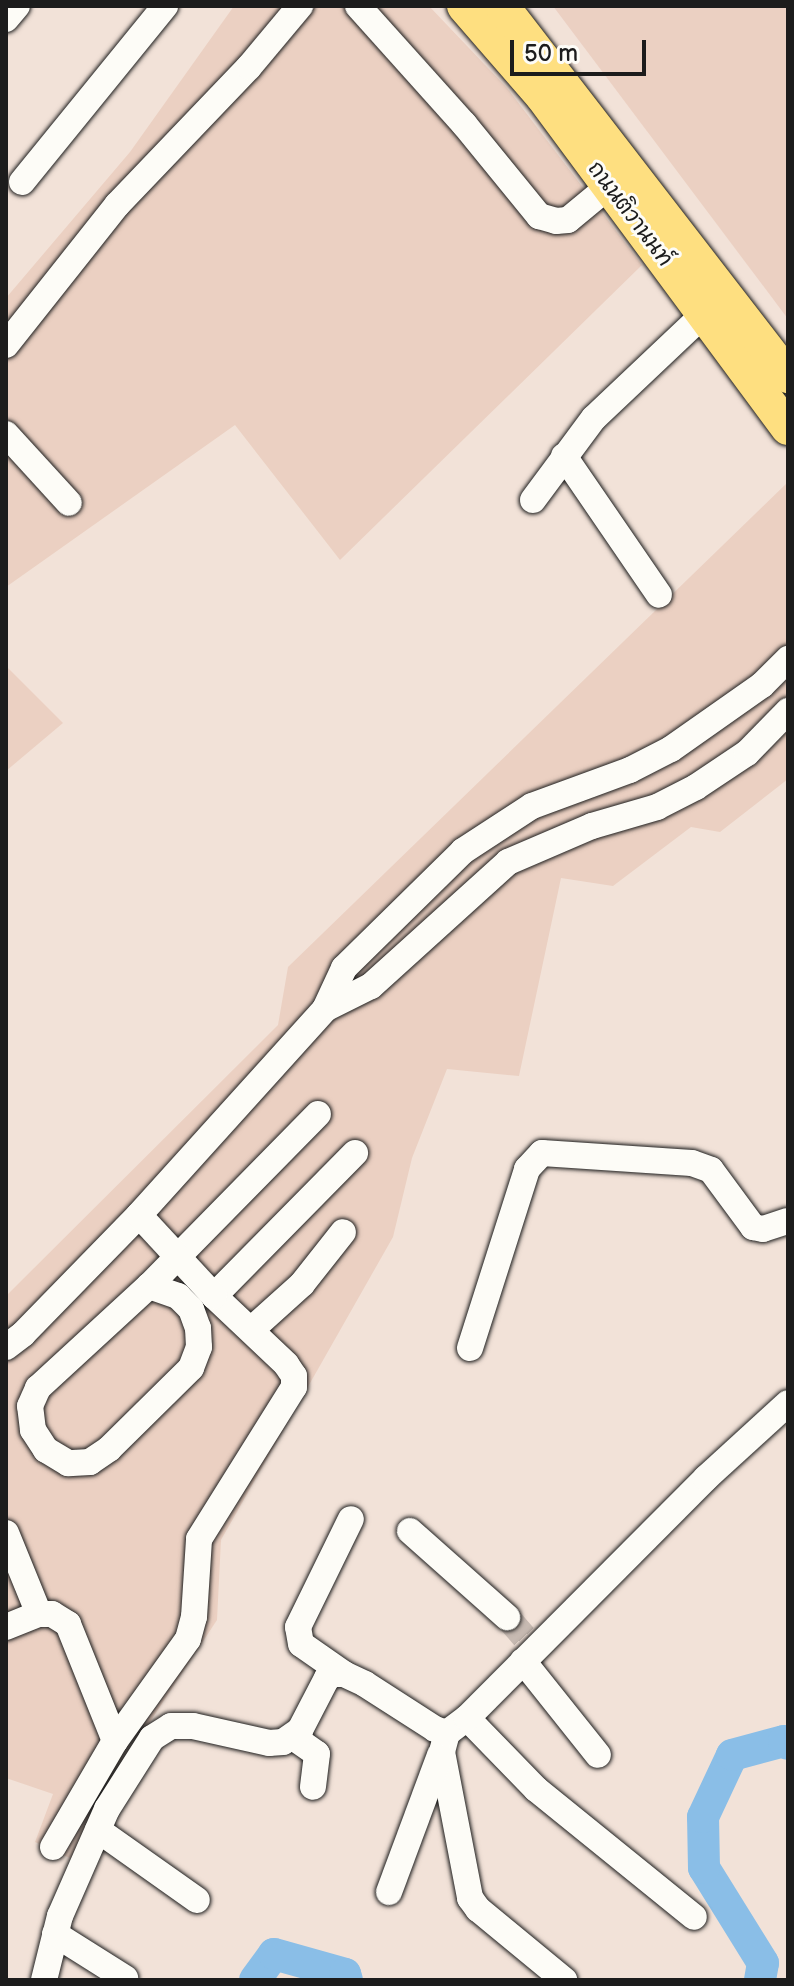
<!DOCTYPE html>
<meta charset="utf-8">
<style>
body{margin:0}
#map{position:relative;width:794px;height:1986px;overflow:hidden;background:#f2e2d8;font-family:"Balsamiq Sans","Playpen Sans Thai",sans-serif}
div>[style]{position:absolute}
.built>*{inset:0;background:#ebd0c2}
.river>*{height:32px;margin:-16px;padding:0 16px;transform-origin:16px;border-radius:16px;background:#8abee7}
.minor-tunnel>*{height:26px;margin-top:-13px;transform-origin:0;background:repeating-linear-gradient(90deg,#c7bab2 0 26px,transparent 0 39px)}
.roads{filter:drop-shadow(0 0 2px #1c1c1c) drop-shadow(0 0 2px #1c1c1c)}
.minor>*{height:26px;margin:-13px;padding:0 13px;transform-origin:13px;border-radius:13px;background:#fdfcf7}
.major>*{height:34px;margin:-17px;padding:0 17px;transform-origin:17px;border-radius:17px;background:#fedf80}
span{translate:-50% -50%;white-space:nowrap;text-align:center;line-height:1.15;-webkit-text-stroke:6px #fdfcf7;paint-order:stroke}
.street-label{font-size:22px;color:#1c1c1c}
.frame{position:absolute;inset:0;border:8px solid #1c1c1c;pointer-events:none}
.scale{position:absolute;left:510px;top:40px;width:136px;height:36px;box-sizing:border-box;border:4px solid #1c1c1c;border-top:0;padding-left:10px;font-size:24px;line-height:28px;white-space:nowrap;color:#1c1c1c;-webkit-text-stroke:6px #fdfcf7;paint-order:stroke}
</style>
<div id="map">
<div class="built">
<i style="clip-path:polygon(234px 6px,429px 6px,507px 88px,642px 265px,340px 560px,235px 425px,6px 587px,6px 298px,130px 152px)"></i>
<i style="clip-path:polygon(553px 6px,788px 6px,788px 319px)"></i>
<i style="clip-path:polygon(788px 482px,788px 779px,720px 832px,691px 827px,613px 886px,561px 878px,519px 1076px,447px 1069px,412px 1158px,393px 1237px,221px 1540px,217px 1620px,94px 1807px,74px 1860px,35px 1842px,53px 1794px,6px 1778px,6px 1296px,278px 1025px,288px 967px)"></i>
<i style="clip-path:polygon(6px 666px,63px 723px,6px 771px)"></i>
</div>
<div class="river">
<i style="left:255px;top:1980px;width:32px;rotate:-54deg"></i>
<i style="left:274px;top:1954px;width:74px;rotate:15.7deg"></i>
<i style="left:345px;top:1974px;width:6px;rotate:72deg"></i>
<i style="left:760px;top:1980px;width:17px;rotate:-80deg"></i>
<i style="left:763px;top:1963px;width:112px;rotate:-121.8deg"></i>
<i style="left:704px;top:1868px;width:51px;rotate:-91.1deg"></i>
<i style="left:703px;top:1817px;width:68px;rotate:-64.9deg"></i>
<i style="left:732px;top:1755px;width:54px;rotate:-15.1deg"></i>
<i style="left:784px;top:1741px;width:5px;rotate:37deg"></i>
</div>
<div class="minor-tunnel">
<i style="left:507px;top:1617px;width:35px;rotate:49deg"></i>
</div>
<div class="roads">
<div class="minor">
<i style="left:358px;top:6px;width:159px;rotate:48.1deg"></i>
<i style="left:464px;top:124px;width:119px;rotate:50.8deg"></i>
<i style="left:539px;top:216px;width:18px;rotate:16deg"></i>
<i style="left:556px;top:221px;width:12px;rotate:-5deg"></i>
<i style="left:568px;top:220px;width:53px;rotate:-39.7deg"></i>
<i style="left:6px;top:19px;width:17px;rotate:-50deg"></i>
<i style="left:22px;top:182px;width:227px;rotate:-50.9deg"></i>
<i style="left:6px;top:345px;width:179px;rotate:-51.6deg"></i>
<i style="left:117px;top:205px;width:191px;rotate:-46.3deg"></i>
<i style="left:249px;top:67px;width:80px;rotate:-50.1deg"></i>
<i style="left:6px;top:434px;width:93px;rotate:47.6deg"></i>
<i style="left:564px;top:456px;width:168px;rotate:55.6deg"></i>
<i style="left:533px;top:500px;width:102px;rotate:-53.4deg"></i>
<i style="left:594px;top:418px;width:151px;rotate:-43.4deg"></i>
<i style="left:325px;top:1009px;width:51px;rotate:-26.6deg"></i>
<i style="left:371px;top:986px;width:185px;rotate:-42.1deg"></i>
<i style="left:508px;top:862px;width:91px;rotate:-23.2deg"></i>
<i style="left:592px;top:826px;width:68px;rotate:-16.3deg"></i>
<i style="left:657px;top:807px;width:44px;rotate:-27.1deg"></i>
<i style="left:696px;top:787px;width:61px;rotate:-33.7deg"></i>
<i style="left:747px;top:753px;width:59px;rotate:-45.7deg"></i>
<i style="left:149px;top:1286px;width:31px;rotate:19deg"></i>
<i style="left:178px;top:1296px;width:18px;rotate:45deg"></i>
<i style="left:191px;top:1309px;width:20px;rotate:70deg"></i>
<i style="left:198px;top:1328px;width:19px;rotate:87deg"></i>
<i style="left:199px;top:1347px;width:22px;rotate:111deg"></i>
<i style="left:191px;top:1368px;width:115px;rotate:135.4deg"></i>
<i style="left:109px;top:1449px;width:23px;rotate:146deg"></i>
<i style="left:90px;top:1462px;width:22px;rotate:177deg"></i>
<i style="left:68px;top:1463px;width:26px;rotate:-149deg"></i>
<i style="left:46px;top:1450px;width:24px;rotate:-123deg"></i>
<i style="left:33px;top:1430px;width:24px;rotate:-97deg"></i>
<i style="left:30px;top:1406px;width:20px;rotate:-66deg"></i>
<i style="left:38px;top:1388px;width:151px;rotate:-42.6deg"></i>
<i style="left:149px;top:1286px;width:241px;rotate:-45.5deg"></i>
<i style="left:214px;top:1296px;width:201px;rotate:-45.4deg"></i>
<i style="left:251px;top:1330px;width:69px;rotate:-42deg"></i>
<i style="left:302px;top:1284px;width:66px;rotate:-51.7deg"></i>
<i style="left:6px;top:1347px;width:21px;rotate:-37deg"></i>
<i style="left:23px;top:1334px;width:166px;rotate:-45.7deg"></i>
<i style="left:139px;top:1215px;width:278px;rotate:-47.9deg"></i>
<i style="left:325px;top:1009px;width:45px;rotate:-65.1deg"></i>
<i style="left:344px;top:968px;width:167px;rotate:-44.5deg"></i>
<i style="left:463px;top:851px;width:82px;rotate:-33.1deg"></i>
<i style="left:532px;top:806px;width:104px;rotate:-20.2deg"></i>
<i style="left:630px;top:770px;width:46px;rotate:-27.1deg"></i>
<i style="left:671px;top:749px;width:111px;rotate:-35.1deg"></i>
<i style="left:762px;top:685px;width:37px;rotate:-45deg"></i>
<i style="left:470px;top:1348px;width:188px;rotate:-72.3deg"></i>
<i style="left:527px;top:1169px;width:22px;rotate:-47deg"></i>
<i style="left:542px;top:1153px;width:150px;rotate:3.8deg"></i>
<i style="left:692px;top:1163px;width:20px;rotate:20deg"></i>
<i style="left:711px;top:1170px;width:71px;rotate:53.6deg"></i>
<i style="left:753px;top:1227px;width:10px;rotate:11deg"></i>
<i style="left:763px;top:1229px;width:26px;rotate:-18deg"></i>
<i style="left:410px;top:1531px;width:130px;rotate:41.6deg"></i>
<i style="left:6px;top:1533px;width:87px;rotate:67.8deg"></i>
<i style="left:6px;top:1627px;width:35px;rotate:-22deg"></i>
<i style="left:39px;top:1614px;width:13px"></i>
<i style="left:52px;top:1614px;width:19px;rotate:32deg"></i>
<i style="left:68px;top:1624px;width:126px;rotate:68.1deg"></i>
<i style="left:523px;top:1661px;width:120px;rotate:51.4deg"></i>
<i style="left:344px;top:1674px;width:52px;rotate:-145.1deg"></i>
<i style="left:301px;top:1644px;width:17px;rotate:-100deg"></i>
<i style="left:298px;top:1627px;width:120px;rotate:-63.9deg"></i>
<i style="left:467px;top:1718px;width:99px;rotate:45.8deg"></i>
<i style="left:536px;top:1789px;width:203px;rotate:39deg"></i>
<i style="left:447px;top:1733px;width:20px;rotate:105deg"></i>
<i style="left:442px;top:1752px;width:149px;rotate:79.1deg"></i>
<i style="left:470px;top:1898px;width:14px;rotate:54deg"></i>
<i style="left:478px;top:1909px;width:112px;rotate:39.5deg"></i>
<i style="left:293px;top:1737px;width:29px;rotate:35deg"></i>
<i style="left:317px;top:1754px;width:33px;rotate:97deg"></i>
<i style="left:98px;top:1830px;width:121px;rotate:35.3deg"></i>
<i style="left:53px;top:1847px;width:123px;rotate:-59.7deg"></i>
<i style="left:115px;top:1741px;width:125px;rotate:-54.4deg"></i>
<i style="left:188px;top:1639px;width:23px;rotate:-75deg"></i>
<i style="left:194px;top:1617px;width:78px;rotate:-86.3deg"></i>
<i style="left:199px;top:1539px;width:179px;rotate:-58deg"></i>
<i style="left:294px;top:1387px;width:11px;rotate:-90deg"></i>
<i style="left:294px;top:1376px;width:14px;rotate:-124deg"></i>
<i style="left:286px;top:1364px;width:99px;rotate:-136.6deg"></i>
<i style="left:214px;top:1296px;width:110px;rotate:-132.8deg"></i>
<i style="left:389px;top:1892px;width:146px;rotate:-69.6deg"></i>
<i style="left:55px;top:1934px;width:83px;rotate:32.2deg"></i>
<i style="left:44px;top:1980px;width:66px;rotate:-76deg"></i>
<i style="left:60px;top:1916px;width:117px;rotate:-66.3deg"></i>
<i style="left:107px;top:1809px;width:84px;rotate:-57.6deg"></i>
<i style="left:152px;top:1738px;width:22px;rotate:-32deg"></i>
<i style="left:171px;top:1726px;width:22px"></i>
<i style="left:193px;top:1726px;width:78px;rotate:12.6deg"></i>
<i style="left:269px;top:1743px;width:14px;rotate:-4deg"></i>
<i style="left:283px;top:1742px;width:21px;rotate:-35deg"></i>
<i style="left:300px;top:1730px;width:59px;rotate:-62.6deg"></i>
<i style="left:327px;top:1678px;width:8px;rotate:-30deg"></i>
<i style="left:334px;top:1674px;width:10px"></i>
<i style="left:344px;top:1674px;width:23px;rotate:25deg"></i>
<i style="left:365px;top:1684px;width:83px;rotate:32.7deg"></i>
<i style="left:435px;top:1729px;width:13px;rotate:18deg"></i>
<i style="left:447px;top:1733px;width:25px;rotate:-37deg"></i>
<i style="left:467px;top:1718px;width:339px;rotate:-45.1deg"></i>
<i style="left:706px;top:1478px;width:111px;rotate:-42.4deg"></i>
</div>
<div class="major">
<i style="left:464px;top:6px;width:119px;rotate:49.1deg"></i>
<i style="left:542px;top:96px;width:413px;rotate:53.5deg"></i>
<i style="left:502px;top:6px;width:468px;rotate:52.3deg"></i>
</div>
</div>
<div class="street-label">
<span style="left:630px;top:214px;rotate:53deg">ถนนติวานนท์</span>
</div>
<div class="frame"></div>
<div class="scale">50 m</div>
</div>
